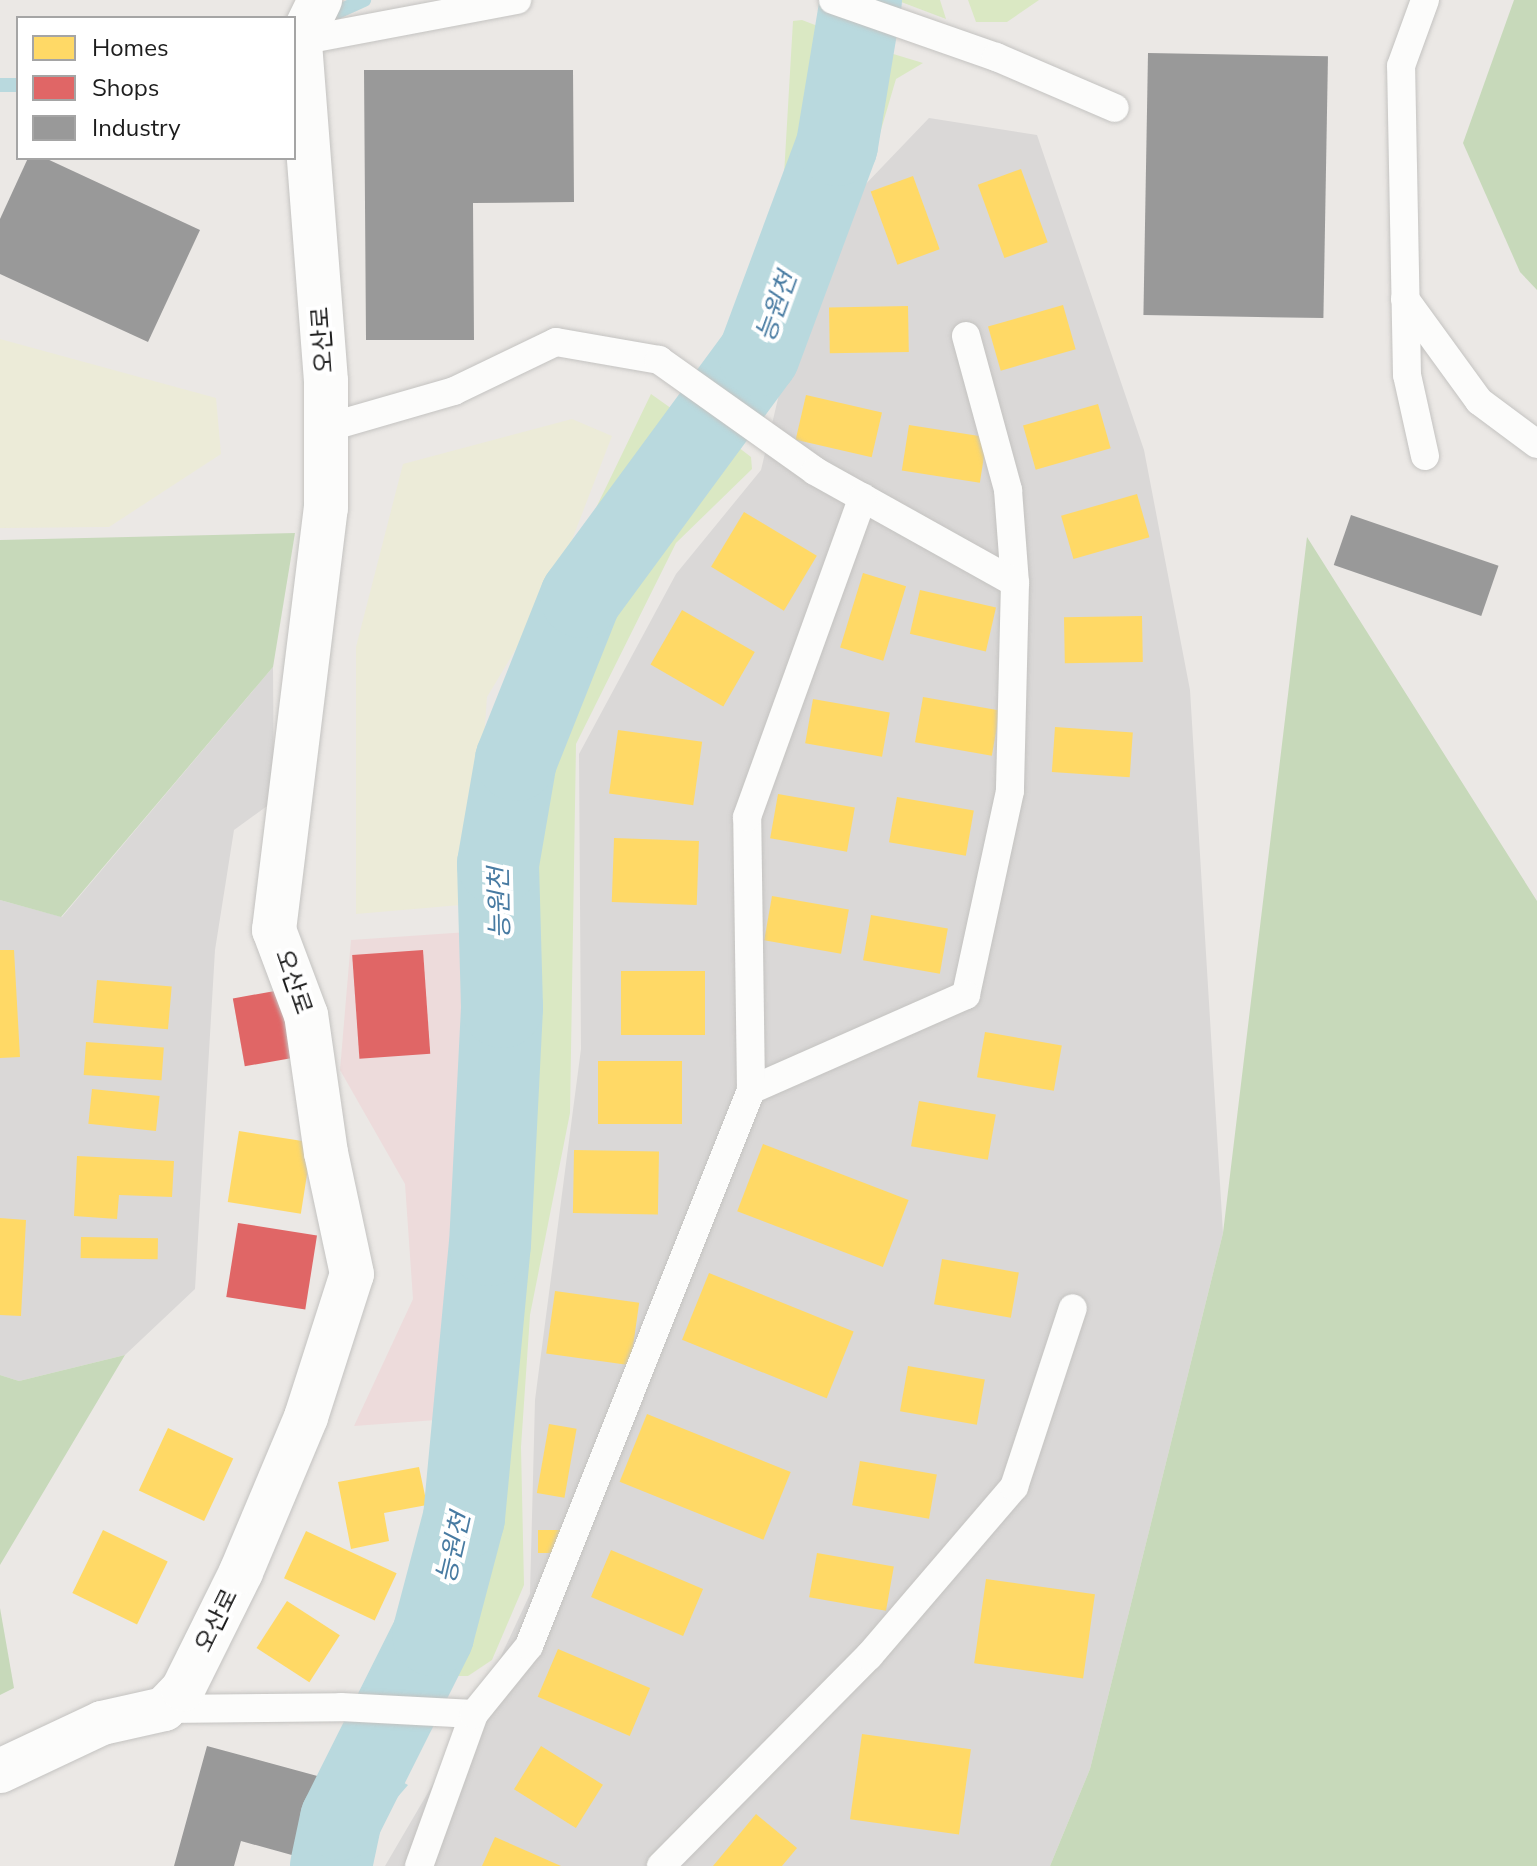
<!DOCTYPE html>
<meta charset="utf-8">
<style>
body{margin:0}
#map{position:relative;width:1537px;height:1866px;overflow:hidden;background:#ebe8e5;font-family:"Nunito Sans","Noto Sans KR",sans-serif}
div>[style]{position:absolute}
.residential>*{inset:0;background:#dad8d7}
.commercial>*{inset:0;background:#eddbdb}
.farmland>*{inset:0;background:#ecebd8}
.grass>*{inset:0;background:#dae8c3}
.forest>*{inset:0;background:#c7d9ba}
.water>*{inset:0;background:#b9d9de}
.homes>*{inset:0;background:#ffd966;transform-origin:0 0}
.shops>*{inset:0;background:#e06666;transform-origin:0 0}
.industry>*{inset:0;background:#999;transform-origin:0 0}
.stream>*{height:14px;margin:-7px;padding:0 7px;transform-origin:7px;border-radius:7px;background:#b9d9de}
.river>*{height:82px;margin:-41px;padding:0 41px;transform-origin:41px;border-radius:41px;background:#b9d9de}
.roads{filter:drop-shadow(0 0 2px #c4c3c1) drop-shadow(0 0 2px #c4c3c1)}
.lane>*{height:28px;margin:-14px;padding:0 14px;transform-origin:14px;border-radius:14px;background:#fcfcfb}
.street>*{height:44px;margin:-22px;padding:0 22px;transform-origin:22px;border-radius:22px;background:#fcfcfb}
span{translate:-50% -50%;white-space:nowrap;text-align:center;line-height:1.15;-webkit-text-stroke:8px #fff;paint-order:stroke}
.street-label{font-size:24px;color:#1d1d1d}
.water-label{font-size:26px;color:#487ba2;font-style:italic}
.legend{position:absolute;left:16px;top:16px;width:280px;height:144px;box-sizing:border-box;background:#fff;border:2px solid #a5a5a5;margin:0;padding:10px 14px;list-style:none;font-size:24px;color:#1d1d1d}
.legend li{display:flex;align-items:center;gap:16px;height:40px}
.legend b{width:40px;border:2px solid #a5a5a5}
</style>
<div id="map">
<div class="residential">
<i style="clip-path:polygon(929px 118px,1037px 135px,1144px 450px,1190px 690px,1223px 1233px,1090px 1769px,1050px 1866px,385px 1866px,474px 1714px,530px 1594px,535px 1400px,581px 1049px,579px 754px,676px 574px,761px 470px,786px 365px,838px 213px)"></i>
<i style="clip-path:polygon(273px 667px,274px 801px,234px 830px,215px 950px,195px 1289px,125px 1355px,19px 1381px,0 1375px,0 900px,62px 917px)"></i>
</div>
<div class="commercial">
<i style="clip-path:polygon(468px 932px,450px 1419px,354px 1426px,413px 1299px,405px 1184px,340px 1070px,351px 940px)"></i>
</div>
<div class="farmland">
<i style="clip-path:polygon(0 339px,216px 398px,221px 454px,109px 527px,0 528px)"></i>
<i style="clip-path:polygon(572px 419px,612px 436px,555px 584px,487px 697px,472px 904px,356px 914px,356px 647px,403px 464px)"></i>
</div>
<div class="grass">
<i style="clip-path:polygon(896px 0,940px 0,946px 19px)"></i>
<i style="clip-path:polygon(968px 0,1039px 0,1007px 22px,976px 22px)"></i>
<i style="clip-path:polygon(802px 20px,849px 38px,831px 144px,756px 354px,730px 384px,708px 363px,750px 311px,784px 175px,793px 21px)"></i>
<i style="clip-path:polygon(857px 43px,923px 63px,896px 79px,878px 140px,830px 217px,782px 365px,758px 403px,741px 388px,761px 357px,840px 147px)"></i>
<i style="clip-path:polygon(651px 394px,696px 426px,659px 470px,578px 588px,507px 762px,492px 867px,499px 1007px,487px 1245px,459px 1518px,429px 1636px,405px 1679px,381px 1680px,416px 1634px,460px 1478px,484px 1216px,490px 995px,479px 924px,501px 742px,553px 597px)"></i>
<i style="clip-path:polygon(712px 427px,751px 457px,752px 469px,676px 543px,576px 744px,570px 1113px,530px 1315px,521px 1447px,524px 1585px,492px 1660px,468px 1676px,424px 1676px,445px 1632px,478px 1502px,510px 1007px,508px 867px,523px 756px,587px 604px)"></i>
</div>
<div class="forest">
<i style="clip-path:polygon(1514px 0,1537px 0,1537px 290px,1520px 272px,1463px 143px)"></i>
<i style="clip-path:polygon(295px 533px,273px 667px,61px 917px,0 900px,0 540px)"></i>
<i style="clip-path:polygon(1307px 537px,1537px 901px,1537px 1866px,1050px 1866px,1090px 1769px,1223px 1233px)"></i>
<i style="clip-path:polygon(125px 1355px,0 1565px,0 1375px,19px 1381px)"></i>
<i style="clip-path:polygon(0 1608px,14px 1688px,0 1695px)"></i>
</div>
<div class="water">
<i style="clip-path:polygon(345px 1751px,408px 1785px,383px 1814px,364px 1866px,323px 1866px)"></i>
</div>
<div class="homes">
<i style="left:1021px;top:169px;width:78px;height:46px;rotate:70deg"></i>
<i style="left:913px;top:176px;width:78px;height:45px;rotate:70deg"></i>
<i style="left:1063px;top:305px;width:46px;height:78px;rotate:74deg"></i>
<i style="left:908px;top:306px;width:46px;height:79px;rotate:89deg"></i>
<i style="left:806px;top:395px;width:78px;height:46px;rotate:13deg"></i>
<i style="left:1098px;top:404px;width:46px;height:78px;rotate:74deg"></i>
<i style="left:909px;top:425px;width:79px;height:46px;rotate:9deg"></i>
<i style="left:1137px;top:494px;width:45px;height:79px;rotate:74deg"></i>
<i style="left:744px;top:512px;width:85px;height:64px;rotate:31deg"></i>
<i style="left:863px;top:573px;width:45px;height:78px;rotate:17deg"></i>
<i style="left:920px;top:590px;width:78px;height:45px;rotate:13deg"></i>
<i style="left:682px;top:610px;width:84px;height:63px;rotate:30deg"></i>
<i style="left:1142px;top:616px;width:46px;height:78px;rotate:89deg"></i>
<i style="left:923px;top:697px;width:78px;height:46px;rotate:10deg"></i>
<i style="left:813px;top:699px;width:78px;height:45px;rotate:10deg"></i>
<i style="left:1055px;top:727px;width:78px;height:45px;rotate:4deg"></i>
<i style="left:618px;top:730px;width:85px;height:64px;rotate:8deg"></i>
<i style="left:778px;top:794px;width:78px;height:45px;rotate:10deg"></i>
<i style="left:897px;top:797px;width:78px;height:46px;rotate:10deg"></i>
<i style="left:614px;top:838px;width:85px;height:64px;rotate:2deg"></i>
<i style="left:772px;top:896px;width:78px;height:45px;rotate:10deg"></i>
<i style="left:871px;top:915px;width:78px;height:46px;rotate:10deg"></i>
<i style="clip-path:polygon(0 950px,14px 950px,20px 1057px,0 1058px)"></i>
<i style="left:621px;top:971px;width:84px;height:64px"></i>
<i style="left:97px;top:980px;width:75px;height:43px;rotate:5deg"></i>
<i style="left:985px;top:1032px;width:78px;height:46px;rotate:10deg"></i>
<i style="left:86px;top:1042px;width:78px;height:33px;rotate:4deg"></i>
<i style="left:598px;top:1061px;width:84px;height:63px"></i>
<i style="left:92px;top:1089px;width:68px;height:35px;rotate:6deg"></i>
<i style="left:919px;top:1101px;width:78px;height:46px;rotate:10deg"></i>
<i style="left:239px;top:1131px;width:74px;height:72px;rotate:9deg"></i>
<i style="left:763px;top:1144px;width:156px;height:72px;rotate:21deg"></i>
<i style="left:574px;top:1150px;width:85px;height:63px;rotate:1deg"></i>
<i style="clip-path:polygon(77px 1156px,174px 1161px,172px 1197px,119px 1195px,117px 1219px,74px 1216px)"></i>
<i style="clip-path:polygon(0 1218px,26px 1220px,21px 1316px,0 1315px)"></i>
<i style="left:81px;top:1237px;width:77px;height:21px;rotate:1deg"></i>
<i style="left:942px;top:1259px;width:78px;height:46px;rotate:10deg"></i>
<i style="left:709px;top:1273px;width:156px;height:72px;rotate:22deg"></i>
<i style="left:555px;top:1291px;width:85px;height:63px;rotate:8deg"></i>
<i style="left:908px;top:1366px;width:78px;height:46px;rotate:10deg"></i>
<i style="left:647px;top:1414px;width:155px;height:73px;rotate:22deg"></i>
<i style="left:549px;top:1424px;width:28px;height:70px;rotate:10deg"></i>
<i style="left:168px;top:1428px;width:72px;height:69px;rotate:25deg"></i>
<i style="left:860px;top:1461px;width:78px;height:45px;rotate:10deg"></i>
<i style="clip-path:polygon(419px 1467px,427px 1505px,384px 1513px,389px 1541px,351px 1549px,338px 1482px)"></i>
<i style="left:103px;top:1530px;width:72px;height:70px;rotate:26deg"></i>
<i style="left:561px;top:1530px;width:23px;height:23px;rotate:90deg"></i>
<i style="left:306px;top:1531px;width:100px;height:52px;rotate:25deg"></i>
<i style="left:611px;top:1550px;width:100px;height:51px;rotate:23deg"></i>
<i style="left:817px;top:1553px;width:78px;height:45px;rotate:10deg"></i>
<i style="left:986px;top:1579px;width:110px;height:85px;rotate:8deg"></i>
<i style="left:287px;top:1601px;width:63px;height:56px;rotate:33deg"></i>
<i style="left:558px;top:1649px;width:100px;height:52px;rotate:23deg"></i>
<i style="left:862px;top:1734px;width:110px;height:86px;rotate:8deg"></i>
<i style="left:541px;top:1746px;width:73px;height:51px;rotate:32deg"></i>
<i style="clip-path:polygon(756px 1814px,797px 1848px,782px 1866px,713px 1866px)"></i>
<i style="clip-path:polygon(495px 1837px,561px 1866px,482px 1866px)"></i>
</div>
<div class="shops">
<i style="left:423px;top:950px;width:104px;height:71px;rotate:86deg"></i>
<i style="left:286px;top:989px;width:69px;height:54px;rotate:80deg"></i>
<i style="left:238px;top:1223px;width:80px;height:75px;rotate:9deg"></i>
</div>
<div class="industry">
<i style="left:1148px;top:53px;width:180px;height:262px;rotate:1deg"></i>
<i style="clip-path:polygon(364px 70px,573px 70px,574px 202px,473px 203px,474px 340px,366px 340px)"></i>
<i style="clip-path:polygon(28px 158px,45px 158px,200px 230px,148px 342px,0 274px,0 219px)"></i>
<i style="left:1351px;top:515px;width:156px;height:53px;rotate:19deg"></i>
<i style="clip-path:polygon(207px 1746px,321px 1777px,299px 1857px,241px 1841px,234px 1866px,174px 1866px)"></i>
</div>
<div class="stream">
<i style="left:324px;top:18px;width:44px;rotate:-24.2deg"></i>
<i style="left:0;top:85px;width:18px"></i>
</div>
<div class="river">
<i style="left:331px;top:1866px;width:48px;rotate:-78deg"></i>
<i style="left:341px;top:1819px;width:206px;rotate:-63.4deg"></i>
<i style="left:433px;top:1635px;width:121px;rotate:-75.2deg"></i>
<i style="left:464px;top:1518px;width:274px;rotate:-84.6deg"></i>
<i style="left:490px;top:1245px;width:238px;rotate:-87.1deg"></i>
<i style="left:502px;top:1007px;width:143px;rotate:-91.6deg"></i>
<i style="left:498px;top:864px;width:106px;rotate:-80.2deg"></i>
<i style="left:516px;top:760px;width:175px;rotate:-68.3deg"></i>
<i style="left:581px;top:597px;width:300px;rotate:-53.7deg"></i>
<i style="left:759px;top:355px;width:224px;rotate:-69.6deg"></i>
<i style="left:837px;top:145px;width:147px;rotate:-80.6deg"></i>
</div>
<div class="roads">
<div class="lane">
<i style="left:833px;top:0;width:173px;rotate:19.3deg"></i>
<i style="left:996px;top:57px;width:129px;rotate:23.2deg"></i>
<i style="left:300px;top:41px;width:221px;rotate:-10.7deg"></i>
<i style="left:1405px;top:299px;width:126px;rotate:54deg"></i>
<i style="left:1479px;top:401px;width:72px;rotate:36.6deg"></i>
<i style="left:966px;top:336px;width:160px;rotate:74.7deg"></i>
<i style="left:1008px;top:490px;width:93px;rotate:85.7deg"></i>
<i style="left:326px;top:428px;width:133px;rotate:-16.1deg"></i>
<i style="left:454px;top:391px;width:113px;rotate:-25.7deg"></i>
<i style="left:556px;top:342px;width:105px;rotate:9.9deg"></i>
<i style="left:659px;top:360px;width:191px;rotate:35.4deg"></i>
<i style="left:815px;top:471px;width:229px;rotate:29.2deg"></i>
<i style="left:1015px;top:583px;width:208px;rotate:91.4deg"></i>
<i style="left:1010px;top:791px;width:209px;rotate:102.2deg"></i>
<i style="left:966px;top:995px;width:235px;rotate:156.2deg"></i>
<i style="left:1425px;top:456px;width:83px;rotate:-102.5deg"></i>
<i style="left:1407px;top:375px;width:309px;rotate:-91.1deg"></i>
<i style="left:1401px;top:66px;width:70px;rotate:-70deg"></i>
<i style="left:164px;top:1709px;width:177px;rotate:-0.6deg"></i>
<i style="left:341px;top:1707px;width:133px;rotate:3deg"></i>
<i style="left:419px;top:1866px;width:162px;rotate:-70.1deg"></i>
<i style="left:474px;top:1714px;width:87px;rotate:-51deg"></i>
<i style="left:529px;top:1646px;width:599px;rotate:-68.23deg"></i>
<i style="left:751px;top:1090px;width:273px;rotate:-90.8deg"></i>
<i style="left:747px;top:817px;width:340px;rotate:-70.1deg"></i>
<i style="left:661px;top:1866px;width:296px;rotate:-45.3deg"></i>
<i style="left:869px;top:1656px;width:223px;rotate:-49.4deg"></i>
<i style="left:1014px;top:1487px;width:188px;rotate:-71.8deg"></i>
</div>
<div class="street">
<i style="left:0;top:1771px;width:113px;rotate:-25.2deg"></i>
<i style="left:102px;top:1723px;width:64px;rotate:-12.7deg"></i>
<i style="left:164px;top:1709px;width:28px;rotate:-46deg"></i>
<i style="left:183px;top:1689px;width:131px;rotate:-63.6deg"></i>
<i style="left:241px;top:1572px;width:168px;rotate:-67.2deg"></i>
<i style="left:306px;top:1417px;width:150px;rotate:-72.2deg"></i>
<i style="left:352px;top:1274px;width:124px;rotate:-102.1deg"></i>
<i style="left:326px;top:1153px;width:139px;rotate:-98.2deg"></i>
<i style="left:306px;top:1015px;width:91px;rotate:-110.6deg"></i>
<i style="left:274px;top:930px;width:425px;rotate:-83deg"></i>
<i style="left:326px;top:508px;width:127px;rotate:-90deg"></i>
<i style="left:326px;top:381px;width:341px;rotate:-94.4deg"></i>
<i style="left:300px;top:41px;width:46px;rotate:-64deg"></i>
</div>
</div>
<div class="street-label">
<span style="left:323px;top:340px;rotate:-94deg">오산로</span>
<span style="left:293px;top:982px;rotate:71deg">오산로</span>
<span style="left:217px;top:1621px;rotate:-64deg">오산로</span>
</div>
<div class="water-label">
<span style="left:777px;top:307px;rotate:-70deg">능원천</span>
<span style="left:500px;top:903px;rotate:-91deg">능원천</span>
<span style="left:454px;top:1548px;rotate:-77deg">능원천</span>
</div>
<ul class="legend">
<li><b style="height:22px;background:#ffd966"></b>Homes</li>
<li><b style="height:22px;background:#e06666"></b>Shops</li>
<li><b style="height:22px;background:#999"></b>Industry</li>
</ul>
</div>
